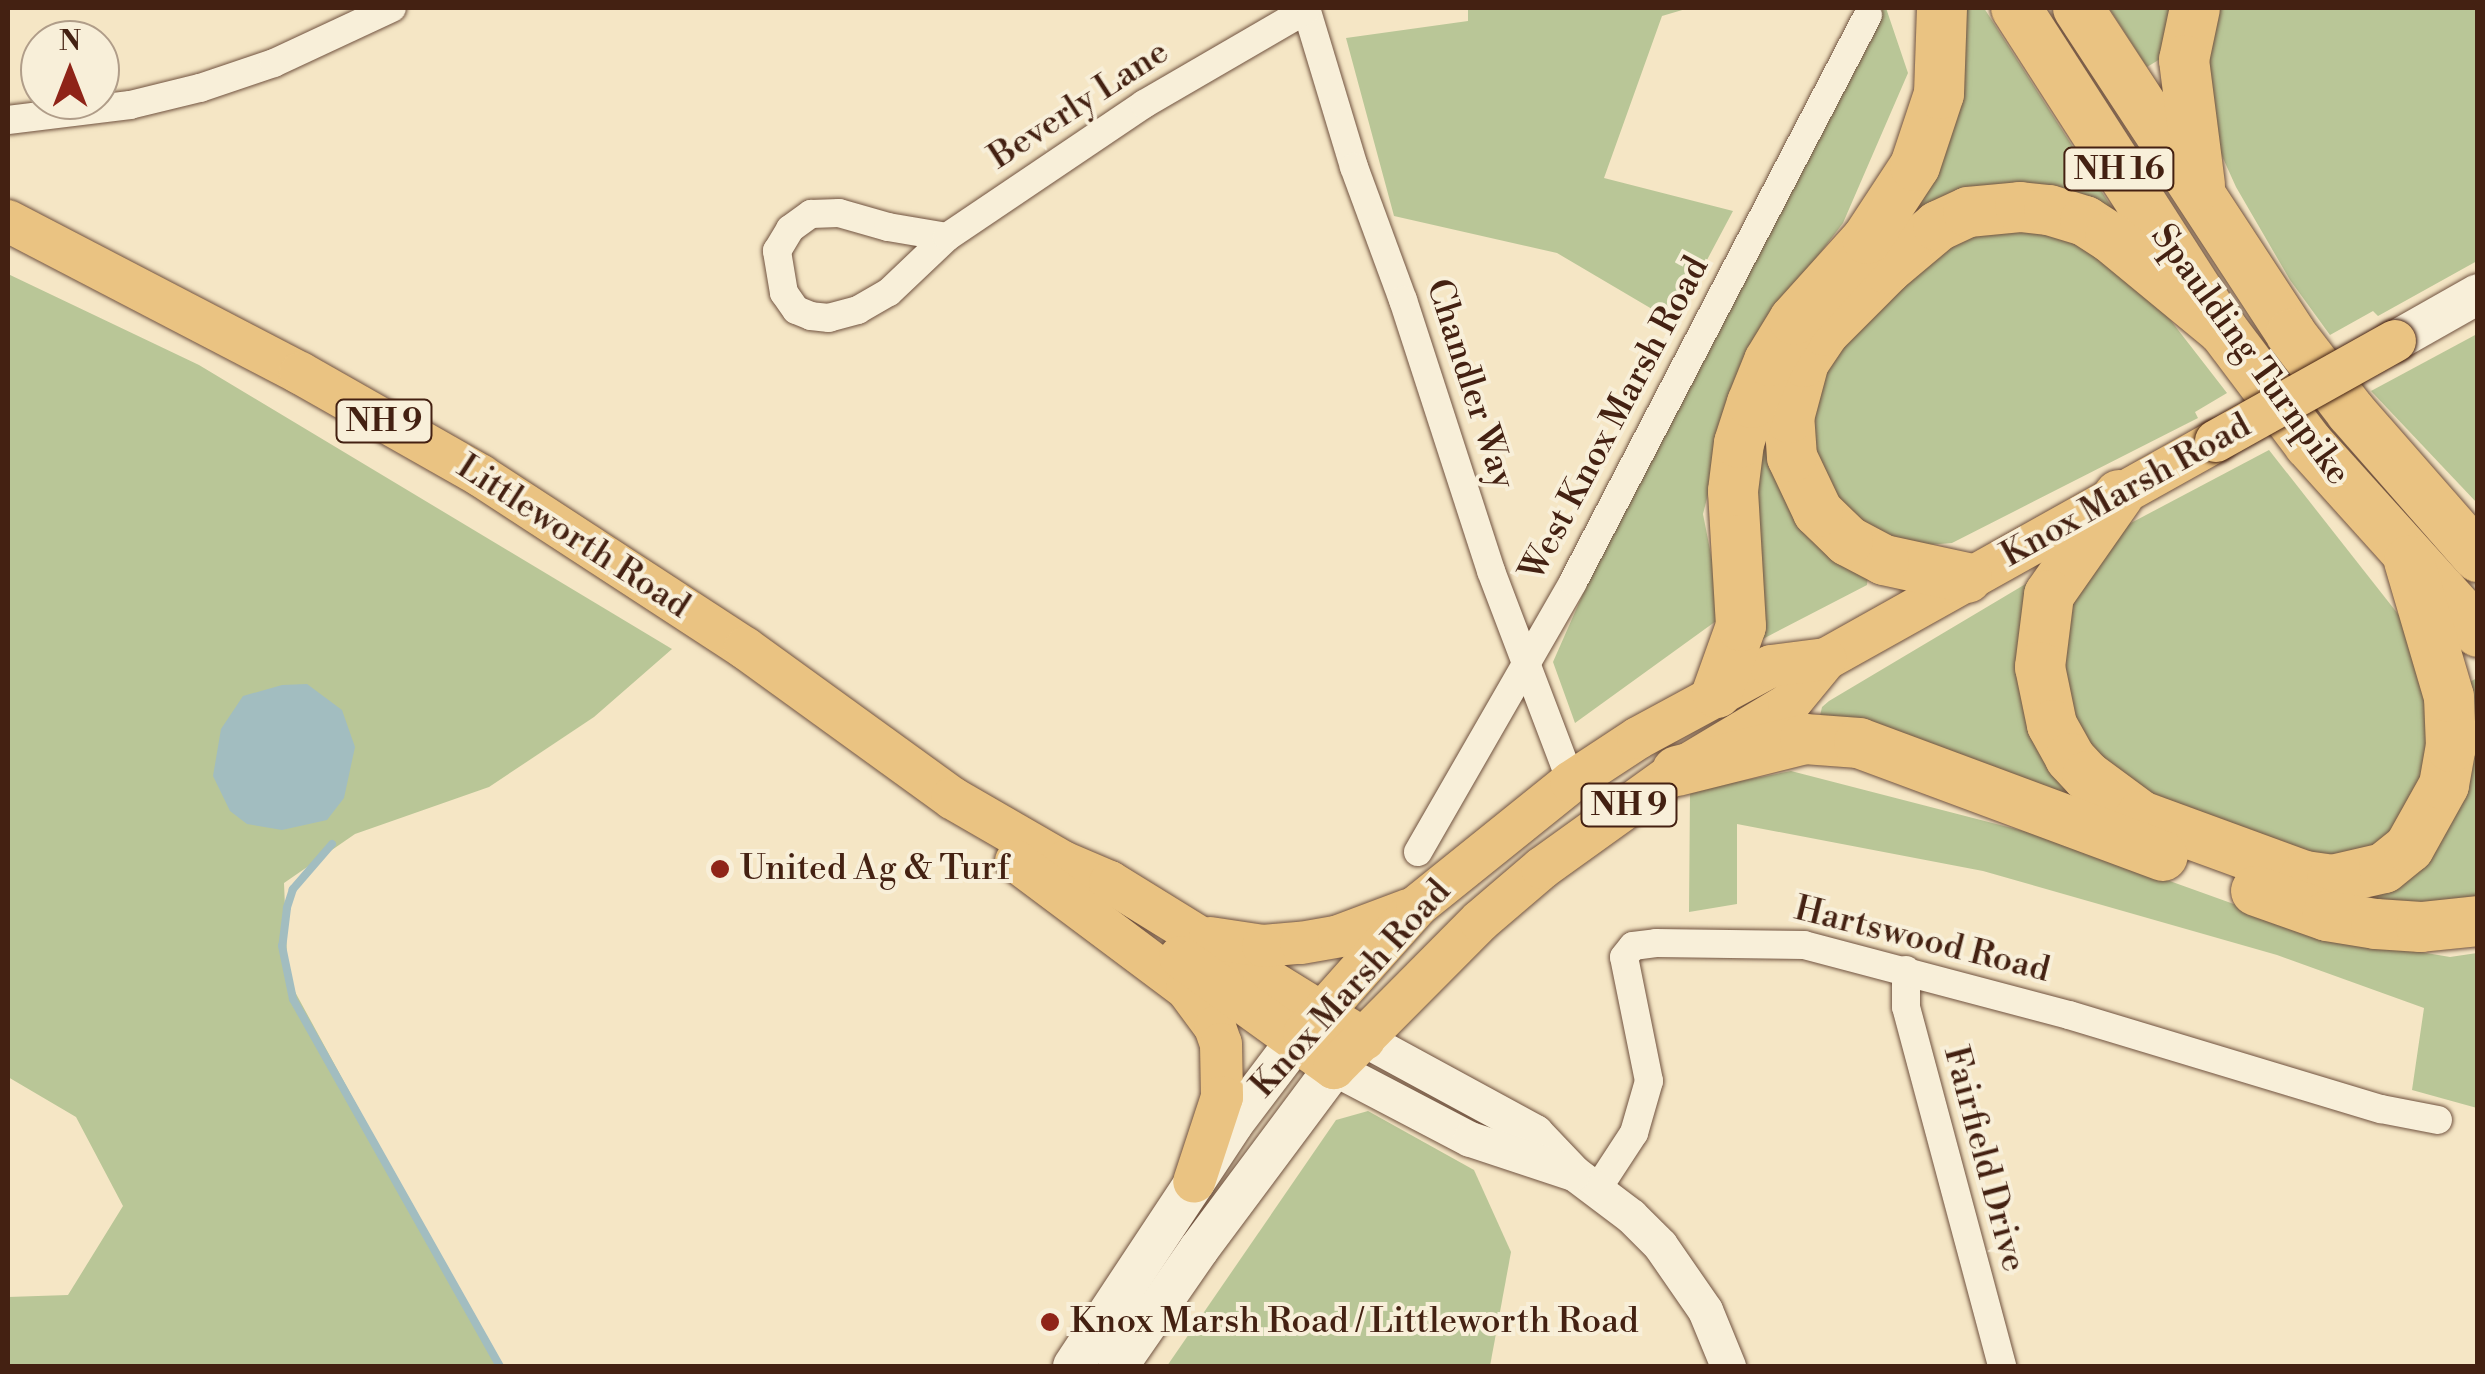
<!DOCTYPE html>
<style>
body{margin:0}
#map{position:relative;width:2485px;height:1374px;overflow:hidden;background:#f5e6c5;font-family:"Libre Bodoni",serif}
div>[style]{position:absolute}
.green>*{inset:0;background:#b9c697}
.water>*{inset:0;background:#a2bdc0}
.stream>*{height:8px;margin:-4px;padding:0 4px;transform-origin:4px;border-radius:4px;background:#a2bdc0}
.roads{filter:drop-shadow(0 0 2px #70523f) drop-shadow(0 0 2px #70523f)}
.minor>*{height:28px;margin:-14px;padding:0 14px;transform-origin:14px;border-radius:14px;background:#f8efd9}
.tertiary>*{height:35px;margin:-17.5px;padding:0 17.5px;transform-origin:17.5px;border-radius:17.5px;background:#f8efd9}
.secondary>*{height:40px;margin:-20px;padding:0 20px;transform-origin:20px;border-radius:20px;background:#f8efd9}
.primary>*{height:42px;margin:-21px;padding:0 21px;transform-origin:21px;border-radius:21px;background:#eac382}
.motorway>*{height:50px;margin:-25px;padding:0 25px;transform-origin:25px;border-radius:25px;background:#eac382}
.bridges{filter:drop-shadow(0 0 2px #442112) drop-shadow(0 0 2px #442112)}
.primary-bridge>*{height:42px;margin:-21px;padding:0 21px;transform-origin:21px;border-radius:21px;background:#eac382}
.dots>*{width:28px;height:28px;translate:-50% -50%;box-sizing:border-box;border:5px solid #f8efd9;border-radius:50%}
span{translate:-50% -50%;white-space:nowrap;text-align:center;line-height:1.15;-webkit-text-stroke:8px #f8efd9;paint-order:stroke}
.shield-label span{padding:2px 8px;background:#f8efd9;border:2px solid;border-radius:8px;-webkit-text-stroke-width:0}
.shield-label{font-size:32px;color:#442112;font-weight:700}
.street-label{font-size:35px;color:#442112}
.poi-label{font-size:35px;color:#442112}
.left{translate:0 -50%;text-align:left}
.frame{position:absolute;inset:0;border:10px solid #442112;pointer-events:none}
.north{position:absolute;left:20px;top:20px;width:100px;height:100px;box-sizing:border-box;background:#f8efd9;border:2px solid #b09d89;border-radius:50%;rotate:0deg;font-size:28px;font-weight:700;line-height:40px;text-align:center;color:#442112}
.north::after{content:'';display:block;margin:auto;width:35px;height:45px;background:#8f2418;clip-path:polygon(50% 0,100% 100%,50% 72%,0 100%)}
</style>
<div id="map">
<div class="green">
<i style="clip-path:polygon(1468px 8px,1689px 8px,1662px 16px,1604px 178px,1733px 211px,1674px 322px,1557px 253px,1394px 216px,1346px 38px,1468px 21px)"></i>
<i style="clip-path:polygon(1872px 8px,1886px 8px,1908px 73px,1843px 223px,1783px 302px,1727px 419px,1703px 514px,1723px 616px,1575px 723px,1553px 662px,1627px 494px,1873px 37px)"></i>
<i style="clip-path:polygon(1956px 8px,1984px 8px,2116px 214px,2107px 222px,2070px 202px,2029px 192px,1987px 193px,1948px 204px,1912px 224px,1807px 335px,1793px 356px,1779px 400px,1782px 467px,1814px 526px,1848px 555px,1869px 565px,1867px 585px,1757px 642px,1741px 507px,1752px 426px,1771px 374px,1798px 328px,1882px 234px,1908px 195px,1943px 110px)"></i>
<i style="clip-path:polygon(2109px 8px,2176px 8px,2165px 56px,2147px 67px)"></i>
<i style="clip-path:polygon(2205px 8px,2477px 8px,2477px 261px,2378px 316px,2373px 311px,2330px 335px,2290px 280px,2236px 187px,2204px 116px)"></i>
<i style="clip-path:polygon(2004px 212px,2127px 264px,2227px 393px,2195px 412px,2198px 418px,1952px 543px,1891px 548px,1808px 473px,1804px 394px,1921px 247px)"></i>
<i style="clip-path:polygon(8px 274px,199px 365px,672px 649px,594px 717px,489px 787px,355px 834px,284px 883px,288px 979px,499px 1366px,8px 1366px,8px 1297px,68px 1295px,123px 1206px,76px 1117px,8px 1077px)"></i>
<i style="clip-path:polygon(2477px 334px,2477px 503px,2371px 391px)"></i>
<i style="clip-path:polygon(2269px 450px,2409px 628px,2427px 672px,2435px 768px,2396px 838px,2340px 861px,2134px 793px,2074px 729px,2055px 622px,2129px 524px)"></i>
<i style="clip-path:polygon(2056px 566px,2046px 590px,2088px 786px,2382px 876px,2462px 686px,2477px 678px,2477px 905px,2385px 909px,1818px 725px,1822px 707px,1829px 701px)"></i>
<i style="clip-path:polygon(1791px 771px,2050px 838px,2320px 935px,2450px 957px,2477px 953px,2477px 1108px,2412px 1090px,2424px 1008px,2277px 955px,1983px 871px,1737px 824px,1737px 904px,1689px 912px,1690px 791px)"></i>
<i style="clip-path:polygon(1368px 1111px,1474px 1170px,1511px 1252px,1490px 1366px,1167px 1366px,1336px 1120px)"></i>
</div>
<div class="water">
<i style="clip-path:polygon(307px 684px,342px 710px,355px 747px,344px 798px,327px 820px,282px 830px,247px 824px,230px 811px,213px 776px,221px 729px,243px 696px,282px 685px)"></i>
</div>
<div class="stream">
<i style="left:332px;top:844px;width:60px;rotate:130.9deg"></i>
<i style="left:293px;top:889px;width:20px;rotate:108deg"></i>
<i style="left:287px;top:908px;width:38px;rotate:97deg"></i>
<i style="left:282px;top:946px;width:54px;rotate:78.3deg"></i>
<i style="left:293px;top:999px;width:421px;rotate:60.6deg"></i>
</div>
<div class="roads">
<div class="minor">
<i style="left:1306px;top:8px;width:166px;rotate:73.2deg"></i>
<i style="left:1354px;top:167px;width:142px;rotate:69.8deg"></i>
<i style="left:1403px;top:300px;width:285px;rotate:72deg"></i>
<i style="left:1491px;top:571px;width:226px;rotate:69.2deg"></i>
<i style="left:8px;top:120px;width:123px;rotate:-7deg"></i>
<i style="left:130px;top:105px;width:72px;rotate:-13.7deg"></i>
<i style="left:200px;top:88px;width:78px;rotate:-18.7deg"></i>
<i style="left:274px;top:63px;width:130px;rotate:-25deg"></i>
<i style="left:839px;top:213px;width:51px;rotate:15.9deg"></i>
<i style="left:888px;top:227px;width:60px;rotate:9.6deg"></i>
<i style="left:947px;top:237px;width:80px;rotate:136.5deg"></i>
<i style="left:889px;top:292px;width:36px;rotate:150deg"></i>
<i style="left:858px;top:310px;width:30px;rotate:165deg"></i>
<i style="left:829px;top:318px;width:18px;rotate:-174deg"></i>
<i style="left:811px;top:316px;width:16px;rotate:-158deg"></i>
<i style="left:796px;top:310px;width:21px;rotate:-125deg"></i>
<i style="left:784px;top:293px;width:43px;rotate:-99.5deg"></i>
<i style="left:777px;top:251px;width:26px;rotate:-59deg"></i>
<i style="left:790px;top:229px;width:26px;rotate:-36deg"></i>
<i style="left:811px;top:214px;width:28px;rotate:-2deg"></i>
<i style="left:947px;top:237px;width:238px;rotate:-34deg"></i>
<i style="left:1144px;top:104px;width:187px;rotate:-30.1deg"></i>
<i style="left:1418px;top:852px;width:311px;rotate:-60.1deg"></i>
<i style="left:1573px;top:582px;width:639px;rotate:-62.51deg"></i>
<i style="left:1906px;top:970px;width:37px;rotate:90deg"></i>
<i style="left:1906px;top:1007px;width:372px;rotate:75deg"></i>
<i style="left:1598px;top:1188px;width:66px;rotate:-56.8deg"></i>
<i style="left:1634px;top:1133px;width:54px;rotate:-73.9deg"></i>
<i style="left:1649px;top:1081px;width:126px;rotate:-101.4deg"></i>
<i style="left:1624px;top:957px;width:14px;rotate:-51deg"></i>
<i style="left:1633px;top:946px;width:23px;rotate:-7deg"></i>
<i style="left:1656px;top:943px;width:148px;rotate:0.8deg"></i>
<i style="left:1804px;top:945px;width:274px;rotate:14.8deg"></i>
<i style="left:2069px;top:1015px;width:326px;rotate:16.8deg"></i>
<i style="left:2381px;top:1109px;width:58px;rotate:10.9deg"></i>
</div>
<div class="tertiary">
<i style="left:1364px;top:1039px;width:195px;rotate:28.5deg"></i>
<i style="left:1535px;top:1132px;width:57px;rotate:46.4deg"></i>
<i style="left:1574px;top:1173px;width:71px;rotate:37deg"></i>
<i style="left:1631px;top:1216px;width:41px;rotate:45deg"></i>
<i style="left:1660px;top:1245px;width:79px;rotate:55.3deg"></i>
<i style="left:1705px;top:1310px;width:61px;rotate:67.7deg"></i>
<i style="left:1334px;top:1068px;width:153px;rotate:27.6deg"></i>
<i style="left:1470px;top:1139px;width:108px;rotate:18.3deg"></i>
</div>
<div class="secondary">
<i style="left:2395px;top:341px;width:95px;rotate:-29.5deg"></i>
<i style="left:1073px;top:1366px;width:290px;rotate:-56.5deg"></i>
<i style="left:1233px;top:1124px;width:103px;rotate:-52.9deg"></i>
<i style="left:1118px;top:1366px;width:142px;rotate:-55.3deg"></i>
<i style="left:1199px;top:1249px;width:226px;rotate:-53.3deg"></i>
</div>
<div class="primary">
<i style="left:8px;top:221px;width:329px;rotate:27.5deg"></i>
<i style="left:300px;top:373px;width:208px;rotate:29.6deg"></i>
<i style="left:481px;top:476px;width:315px;rotate:33.1deg"></i>
<i style="left:745px;top:648px;width:256px;rotate:35.9deg"></i>
<i style="left:952px;top:798px;width:128px;rotate:30deg"></i>
<i style="left:1063px;top:862px;width:51px;rotate:23.1deg"></i>
<i style="left:1110px;top:882px;width:299px;rotate:31.7deg"></i>
<i style="left:1016px;top:861px;width:214px;rotate:36.8deg"></i>
<i style="left:1187px;top:989px;width:47px;rotate:53.6deg"></i>
<i style="left:1215px;top:1027px;width:18px;rotate:71deg"></i>
<i style="left:1221px;top:1044px;width:53px;rotate:88.9deg"></i>
<i style="left:1222px;top:1097px;width:89px;rotate:108.2deg"></i>
<i style="left:1210px;top:938px;width:54px;rotate:8.6deg"></i>
<i style="left:1263px;top:946px;width:38px;rotate:-5deg"></i>
<i style="left:1301px;top:943px;width:39px;rotate:-10deg"></i>
<i style="left:1339px;top:936px;width:74px;rotate:-20.6deg"></i>
<i style="left:1180px;top:957px;width:190px;rotate:35.8deg"></i>
<i style="left:1334px;top:1068px;width:207px;rotate:-45.2deg"></i>
<i style="left:1480px;top:921px;width:82px;rotate:-40.5deg"></i>
<i style="left:1542px;top:868px;width:166px;rotate:-35.7deg"></i>
<i style="left:1677px;top:771px;width:131px;rotate:-30.9deg"></i>
<i style="left:1789px;top:704px;width:58px;rotate:-50.6deg"></i>
<i style="left:1826px;top:659px;width:447px;rotate:-29.2deg"></i>
<i style="left:1304px;top:1033px;width:170px;rotate:-48.3deg"></i>
<i style="left:1417px;top:906px;width:198px;rotate:-38.8deg"></i>
<i style="left:1571px;top:782px;width:80px;rotate:-33.3deg"></i>
<i style="left:1638px;top:738px;width:151px;rotate:-28.4deg"></i>
<i style="left:1771px;top:666px;width:55px;rotate:-7.3deg"></i>
</div>
<div class="motorway">
<i style="left:2016px;top:8px;width:383px;rotate:57.3deg"></i>
<i style="left:2223px;top:330px;width:143px;rotate:53deg"></i>
<i style="left:2309px;top:444px;width:253px;rotate:48deg"></i>
<i style="left:2078px;top:8px;width:389px;rotate:56.8deg"></i>
<i style="left:2291px;top:334px;width:98px;rotate:52.4deg"></i>
<i style="left:2351px;top:412px;width:193px;rotate:48.8deg"></i>
<i style="left:2195px;top:8px;width:53px;rotate:101.9deg"></i>
<i style="left:2184px;top:60px;width:126px;rotate:82.7deg"></i>
<i style="left:2119px;top:495px;width:122px;rotate:125deg"></i>
<i style="left:2049px;top:595px;width:73px;rotate:97.1deg"></i>
<i style="left:2040px;top:667px;width:59px;rotate:78.3deg"></i>
<i style="left:2052px;top:725px;width:38px;rotate:61deg"></i>
<i style="left:2070px;top:758px;width:25px;rotate:47deg"></i>
<i style="left:2087px;top:776px;width:67px;rotate:36.5deg"></i>
<i style="left:2141px;top:816px;width:175px;rotate:20.1deg"></i>
<i style="left:2305px;top:876px;width:27px;rotate:8deg"></i>
<i style="left:2332px;top:880px;width:53px;rotate:-13deg"></i>
<i style="left:2384px;top:868px;width:32px;rotate:-39deg"></i>
<i style="left:2409px;top:848px;width:72px;rotate:-60.9deg"></i>
<i style="left:2444px;top:785px;width:39px;rotate:-80deg"></i>
<i style="left:2451px;top:747px;width:50px;rotate:-92.3deg"></i>
<i style="left:2449px;top:697px;width:142px;rotate:-106.4deg"></i>
<i style="left:1967px;top:578px;width:85px;rotate:-167.8deg"></i>
<i style="left:1884px;top:560px;width:41px;rotate:-152.2deg"></i>
<i style="left:1848px;top:541px;width:42px;rotate:-136deg"></i>
<i style="left:1818px;top:512px;width:61px;rotate:-115.3deg"></i>
<i style="left:1792px;top:457px;width:39px;rotate:-94deg"></i>
<i style="left:1789px;top:418px;width:58px;rotate:-75deg"></i>
<i style="left:1804px;top:362px;width:37px;rotate:-56deg"></i>
<i style="left:1825px;top:331px;width:88px;rotate:-45deg"></i>
<i style="left:1887px;top:269px;width:67px;rotate:-40.1deg"></i>
<i style="left:1938px;top:226px;width:33px;rotate:-25deg"></i>
<i style="left:1968px;top:212px;width:52px;rotate:-5.5deg"></i>
<i style="left:2020px;top:207px;width:29px;rotate:6deg"></i>
<i style="left:2049px;top:210px;width:38px;rotate:17deg"></i>
<i style="left:2085px;top:221px;width:30px;rotate:33deg"></i>
<i style="left:2110px;top:237px;width:146px;rotate:39.5deg"></i>
<i style="left:1717px;top:693px;width:71px;rotate:-70.3deg"></i>
<i style="left:1741px;top:626px;width:135px;rotate:-93.4deg"></i>
<i style="left:1733px;top:491px;width:48px;rotate:-82.9deg"></i>
<i style="left:1739px;top:443px;width:42px;rotate:-72deg"></i>
<i style="left:1752px;top:403px;width:45px;rotate:-68deg"></i>
<i style="left:1769px;top:361px;width:48px;rotate:-58.6deg"></i>
<i style="left:1794px;top:320px;width:109px;rotate:-48deg"></i>
<i style="left:1867px;top:239px;width:87px;rotate:-56.7deg"></i>
<i style="left:1915px;top:166px;width:76px;rotate:-71.6deg"></i>
<i style="left:1939px;top:94px;width:86px;rotate:-88deg"></i>
<i style="left:1677px;top:771px;width:132px;rotate:-14deg"></i>
<i style="left:1805px;top:739px;width:54px;rotate:4.2deg"></i>
<i style="left:1859px;top:743px;width:324px;rotate:20.4deg"></i>
<i style="left:2256px;top:891px;width:75px;rotate:19.4deg"></i>
<i style="left:2327px;top:916px;width:50px;rotate:9.3deg"></i>
<i style="left:2376px;top:924px;width:45px;rotate:3.8deg"></i>
<i style="left:2421px;top:927px;width:57px;rotate:-6deg"></i>
</div>
</div>
<div class="bridges">
<div class="primary-bridge">
<i style="left:2216px;top:441px;width:205px;rotate:-29.2deg"></i>
</div>
</div>
<div class="dots">
<i style="left:720px;top:869px;background:#8f2418"></i>
<i style="left:1050px;top:1322px;background:#8f2418"></i>
</div>
<div class="shield-label">
<span style="left:2119px;top:169px">NH 16</span>
<span style="left:384px;top:421px">NH 9</span>
<span style="left:1629px;top:805px">NH 9</span>
</div>
<div class="street-label">
<span style="left:1079px;top:105px;rotate:-33deg">Beverly Lane</span>
<span style="left:2250px;top:355px;rotate:54deg">Spaulding Turnpike</span>
<span style="left:1470px;top:384px;rotate:72deg">Chandler Way</span>
<span style="left:1615px;top:419px;rotate:-62deg">West Knox Marsh Road</span>
<span style="left:2126px;top:491px;rotate:-29deg">Knox Marsh Road</span>
<span style="left:573px;top:537px;rotate:33deg">Littleworth Road</span>
<span style="left:1922px;top:940px;rotate:14deg">Hartswood Road</span>
<span style="left:1351px;top:989px;rotate:-48deg">Knox Marsh Road</span>
<span style="left:1984px;top:1159px;rotate:75deg">Fairfield Drive</span>
</div>
<div class="poi-label">
<span class="left" style="left:740px;top:869px">United Ag &amp; Turf</span>
<span class="left" style="left:1070px;top:1322px">Knox Marsh Road / Littleworth Road</span>
</div>
<div class="frame"></div>
<div class="north">N</div>
</div>
